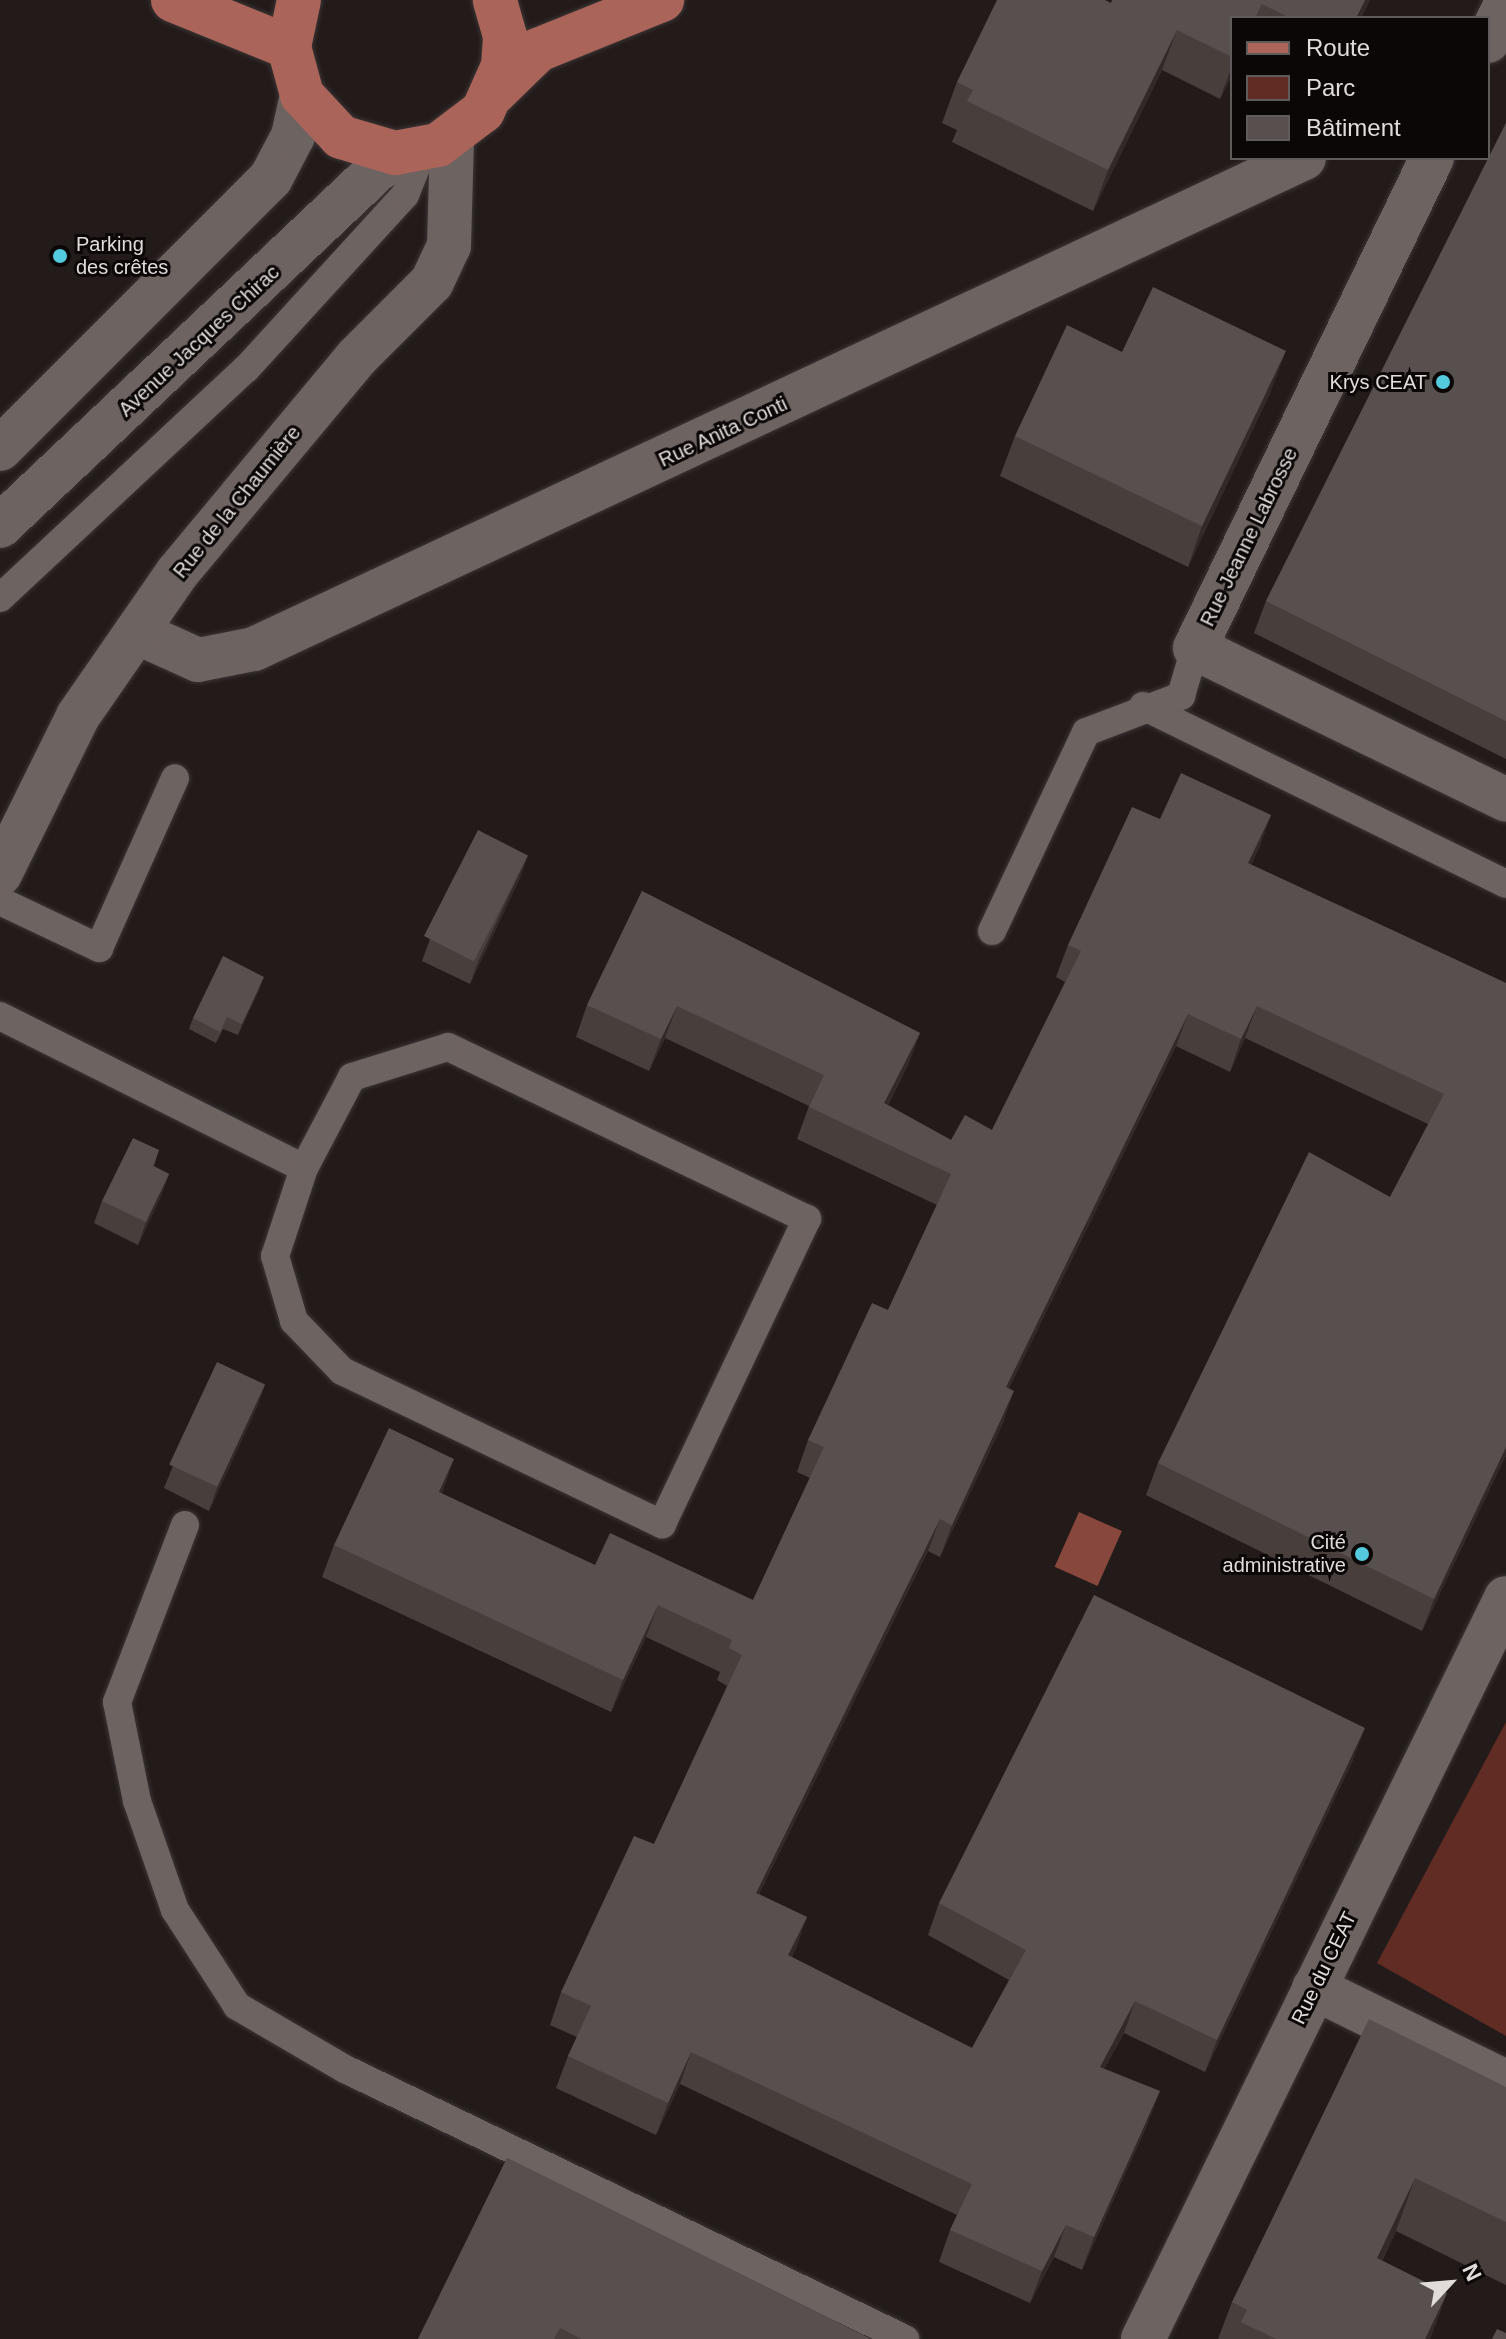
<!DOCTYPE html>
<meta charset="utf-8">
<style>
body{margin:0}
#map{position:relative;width:1506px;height:2339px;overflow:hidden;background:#231b1a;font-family:Helvetica,sans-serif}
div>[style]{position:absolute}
.green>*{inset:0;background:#602c24}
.water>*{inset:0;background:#87473c;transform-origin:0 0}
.roads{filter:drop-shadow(0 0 2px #3b3534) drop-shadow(0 0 2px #3b3534)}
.lane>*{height:28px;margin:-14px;padding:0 14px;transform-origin:14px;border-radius:14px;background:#6d6361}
.street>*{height:44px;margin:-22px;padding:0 22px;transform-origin:22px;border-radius:22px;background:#6d6361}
.secondary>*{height:44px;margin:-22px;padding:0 22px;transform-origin:22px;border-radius:22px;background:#6d6361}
.primary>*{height:44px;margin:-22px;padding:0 22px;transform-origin:22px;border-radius:22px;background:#ab6459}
.wall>*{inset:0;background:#483f3d}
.shaded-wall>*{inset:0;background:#322928}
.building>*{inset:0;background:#58504e;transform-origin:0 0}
.dots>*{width:22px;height:22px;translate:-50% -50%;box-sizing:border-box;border:4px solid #0a0706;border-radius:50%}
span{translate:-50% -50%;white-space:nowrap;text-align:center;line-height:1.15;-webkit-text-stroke:6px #0a0706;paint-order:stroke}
.poi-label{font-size:20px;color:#e1dbda}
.left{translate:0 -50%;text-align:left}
.right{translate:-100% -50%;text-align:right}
.street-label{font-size:20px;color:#e1dbda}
.legend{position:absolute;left:1230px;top:16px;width:260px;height:144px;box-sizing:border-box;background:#0a0706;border:2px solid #605c5b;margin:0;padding:10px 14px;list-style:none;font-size:24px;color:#e1dbda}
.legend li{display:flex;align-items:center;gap:16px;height:40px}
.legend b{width:40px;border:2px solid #605c5b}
.north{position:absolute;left:1410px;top:2243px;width:80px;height:80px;-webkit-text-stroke:6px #0a0706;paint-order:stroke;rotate:64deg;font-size:22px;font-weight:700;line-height:32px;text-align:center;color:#e1dbda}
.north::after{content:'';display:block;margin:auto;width:28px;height:36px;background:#e1dbda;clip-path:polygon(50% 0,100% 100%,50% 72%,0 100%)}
</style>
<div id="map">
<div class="green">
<i style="clip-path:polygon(1506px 1722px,1506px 2036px,1377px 1963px)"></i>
</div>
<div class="water">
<i style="left:1079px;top:1512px;width:47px;height:60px;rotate:24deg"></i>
</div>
<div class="roads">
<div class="lane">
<i style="left:0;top:598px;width:336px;rotate:-43deg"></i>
<i style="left:246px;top:369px;width:236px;rotate:-47.6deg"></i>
<i style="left:405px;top:195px;width:48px;rotate:-68.2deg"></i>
<i style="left:1143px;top:706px;width:404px;rotate:26.1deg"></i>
<i style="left:0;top:901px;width:110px;rotate:25.4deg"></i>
<i style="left:99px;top:948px;width:186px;rotate:-65.9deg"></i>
<i style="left:992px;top:931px;width:220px;rotate:-64.7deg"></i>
<i style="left:1086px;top:732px;width:102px;rotate:-20.8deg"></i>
<i style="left:1181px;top:696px;width:50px;rotate:-73.7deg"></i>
<i style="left:0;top:1016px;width:340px;rotate:26.6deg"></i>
<i style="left:304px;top:1168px;width:93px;rotate:108.2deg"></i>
<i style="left:275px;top:1256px;width:68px;rotate:73.7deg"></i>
<i style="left:294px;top:1321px;width:69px;rotate:46.2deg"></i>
<i style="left:342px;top:1371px;width:355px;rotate:25.6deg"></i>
<i style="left:662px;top:1524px;width:338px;rotate:-64.6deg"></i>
<i style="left:807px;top:1219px;width:398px;rotate:-154.4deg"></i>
<i style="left:448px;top:1047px;width:101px;rotate:162.6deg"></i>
<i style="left:352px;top:1077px;width:103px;rotate:117.8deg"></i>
<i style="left:185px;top:1525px;width:190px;rotate:111deg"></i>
<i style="left:117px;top:1702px;width:101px;rotate:78.6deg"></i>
<i style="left:137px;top:1801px;width:115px;rotate:70.8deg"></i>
<i style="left:175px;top:1910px;width:114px;rotate:57.1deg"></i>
<i style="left:237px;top:2006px;width:125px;rotate:30.3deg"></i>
<i style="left:345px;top:2069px;width:622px;rotate:25.74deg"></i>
</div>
<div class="street">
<i style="left:1488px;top:41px;width:41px;rotate:-64.1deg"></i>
<i style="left:1432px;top:158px;width:544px;rotate:115.81deg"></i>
<i style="left:1195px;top:648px;width:346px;rotate:26deg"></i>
<i style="left:136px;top:632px;width:68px;rotate:24.3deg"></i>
<i style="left:198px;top:660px;width:57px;rotate:-11.1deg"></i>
<i style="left:254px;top:649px;width:1159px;rotate:-25.06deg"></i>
<i style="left:0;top:874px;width:176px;rotate:-63.7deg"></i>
<i style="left:78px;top:716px;width:174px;rotate:-55.3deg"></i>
<i style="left:177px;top:573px;width:280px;rotate:-50.2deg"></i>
<i style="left:356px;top:358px;width:107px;rotate:-45deg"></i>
<i style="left:432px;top:282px;width:40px;rotate:-65deg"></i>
<i style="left:449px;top:246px;width:108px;rotate:-88.4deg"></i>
<i style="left:1314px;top:1988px;width:214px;rotate:26.1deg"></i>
<i style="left:1143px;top:2339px;width:825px;rotate:-63.9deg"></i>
</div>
<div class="secondary">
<i style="left:0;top:449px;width:383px;rotate:-45deg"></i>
<i style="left:271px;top:178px;width:47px;rotate:-62.4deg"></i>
<i style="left:293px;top:136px;width:42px;rotate:-77.6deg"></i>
<i style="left:0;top:526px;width:543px;rotate:-43.36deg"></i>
</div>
<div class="primary">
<i style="left:173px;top:0;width:125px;rotate:22.1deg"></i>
<i style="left:299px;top:0;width:48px;rotate:102deg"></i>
<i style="left:289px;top:47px;width:50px;rotate:74.8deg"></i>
<i style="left:302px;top:95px;width:57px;rotate:47.1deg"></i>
<i style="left:341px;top:137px;width:56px;rotate:16.5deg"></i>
<i style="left:395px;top:153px;width:44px;rotate:-10.5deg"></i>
<i style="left:438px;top:145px;width:56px;rotate:-37.1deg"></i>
<i style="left:483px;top:111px;width:49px;rotate:-66deg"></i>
<i style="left:503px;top:66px;width:30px;rotate:-86deg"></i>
<i style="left:505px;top:36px;width:37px;rotate:-106deg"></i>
<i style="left:494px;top:93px;width:62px;rotate:-44.3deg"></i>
<i style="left:538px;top:50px;width:134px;rotate:-22deg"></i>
</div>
</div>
<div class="wall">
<i style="clip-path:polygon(1370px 0,1361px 18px,1232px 18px,1232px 75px,1220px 99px,1162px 70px,1093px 211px,952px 142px,957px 130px,942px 123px,957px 82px,1111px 3px)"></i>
<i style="clip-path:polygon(1506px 123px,1506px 759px,1254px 633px,1266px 601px)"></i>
<i style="clip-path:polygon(1122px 352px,1271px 391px,1188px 567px,1000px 476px,1015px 436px)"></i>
<i style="clip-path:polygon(1271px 815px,1259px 848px,1251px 865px,1506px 983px,1506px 1455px,1422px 1631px,1146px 1495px,1158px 1463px,1390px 1197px,1428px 1124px,1245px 1038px,1230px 1072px,1176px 1046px,1009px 1388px,1003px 1423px,940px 1557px,928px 1551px,759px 1894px,807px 1917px,791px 1957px,972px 2048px,1009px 1980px,928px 1935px,939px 1903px,1353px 1760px,1205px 2072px,1124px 2033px,1104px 2069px,1148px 2123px,1082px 2270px,1054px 2257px,1030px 2303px,939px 2262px,950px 2230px,957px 2215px,680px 2084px,656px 2135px,556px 2088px,568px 2056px,577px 2037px,550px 2025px,561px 1992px,654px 1844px,727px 1686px,717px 1680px,720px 1672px,646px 1637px,611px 1712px,322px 1577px,334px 1545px,595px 1565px,753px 1600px,810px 1478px,797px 1472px,808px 1440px,888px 1310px,937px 1205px,797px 1139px,809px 1106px,665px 1038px,649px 1071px,576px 1037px,587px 1005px,642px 891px,920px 1033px,908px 1065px,888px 1105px,951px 1140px,992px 1130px,1065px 982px,1056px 977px,1068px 945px,1160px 819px)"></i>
<i style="clip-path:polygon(528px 855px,520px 878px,470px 984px,422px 961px,430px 939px)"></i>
<i style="clip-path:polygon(260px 988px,238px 1035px,223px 1029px,216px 1043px,189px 1029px,193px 1018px)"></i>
<i style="clip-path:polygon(159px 1150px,154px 1166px,169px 1174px,161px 1196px,138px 1245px,94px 1223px,102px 1201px)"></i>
<i style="clip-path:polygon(265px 1384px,257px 1407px,209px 1511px,164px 1488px,173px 1466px)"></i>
<i style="clip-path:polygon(1506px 2087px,1506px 2285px,1396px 2231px,1382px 2261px,1447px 2293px,1430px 2339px,1218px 2339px,1232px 2302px)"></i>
<i style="clip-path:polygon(507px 2158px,871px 2339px,418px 2339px)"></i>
</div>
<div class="shaded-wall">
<i style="clip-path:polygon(1365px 0,1370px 0,1361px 18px,1356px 18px)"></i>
<i style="clip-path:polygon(1177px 30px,1162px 70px,1093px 211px,1108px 170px)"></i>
<i style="clip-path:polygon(1232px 66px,1232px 75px,1220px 99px)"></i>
<i style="clip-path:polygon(1286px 351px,1271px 391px,1188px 567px,1202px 526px)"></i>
<i style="clip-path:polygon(1271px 815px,1259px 848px,1237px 895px,1248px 863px)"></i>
<i style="clip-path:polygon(528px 855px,520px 878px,470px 984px,478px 962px)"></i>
<i style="clip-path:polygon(264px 977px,260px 988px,238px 1035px,242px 1024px)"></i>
<i style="clip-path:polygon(677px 1006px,665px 1038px,649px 1071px,661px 1039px)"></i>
<i style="clip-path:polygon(1257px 1006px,1245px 1038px,1230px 1072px,1241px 1039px)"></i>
<i style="clip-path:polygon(1188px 1014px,1176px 1046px,994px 1419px,1006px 1387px)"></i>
<i style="clip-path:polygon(920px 1033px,908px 1065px,872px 1135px,884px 1103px)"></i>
<i style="clip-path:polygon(169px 1174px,161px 1196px,138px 1245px,146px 1222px)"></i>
<i style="clip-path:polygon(265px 1384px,257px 1407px,209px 1511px,217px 1488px)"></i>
<i style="clip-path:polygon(1014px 1391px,1003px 1423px,940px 1557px,952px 1525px)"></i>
<i style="clip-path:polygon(1506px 1447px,1506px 1455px,1422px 1631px,1434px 1599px)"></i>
<i style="clip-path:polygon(454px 1459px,443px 1491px,427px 1524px,439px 1492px)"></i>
<i style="clip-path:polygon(940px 1519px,928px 1551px,744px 1925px,756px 1893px)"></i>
<i style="clip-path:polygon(658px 1605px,646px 1637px,611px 1712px,623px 1680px)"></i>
<i style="clip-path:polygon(1365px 1728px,1353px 1760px,1205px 2072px,1217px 2040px)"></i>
<i style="clip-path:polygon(807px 1917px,796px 1949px,776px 1987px,788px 1955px)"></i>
<i style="clip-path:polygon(1135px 2001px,1124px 2033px,1088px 2099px,1100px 2067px)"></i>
<i style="clip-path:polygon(691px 2052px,680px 2084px,656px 2135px,668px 2103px)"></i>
<i style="clip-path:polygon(1160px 2091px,1148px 2123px,1082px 2270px,1094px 2237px)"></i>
<i style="clip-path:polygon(1415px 2178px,1396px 2231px,1357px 2311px,1377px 2258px)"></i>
<i style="clip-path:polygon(1066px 2225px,1054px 2257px,1030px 2303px,1042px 2271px)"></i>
<i style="clip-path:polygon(1447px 2293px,1430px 2339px,1425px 2339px)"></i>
</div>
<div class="building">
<i style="clip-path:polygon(997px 0,1105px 0,1111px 3px,1112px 0,1365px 0,1356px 18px,1290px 18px,1262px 4px,1255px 18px,1232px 18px,1232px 57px,1177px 30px,1108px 170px,967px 101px,973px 90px,957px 82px)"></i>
<i style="clip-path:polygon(1506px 123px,1506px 721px,1266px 601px)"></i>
<i style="clip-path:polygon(1153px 287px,1286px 351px,1202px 526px,1015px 436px,1067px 325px,1122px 352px)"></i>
<i style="clip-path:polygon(1181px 773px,1271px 815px,1248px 863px,1506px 983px,1506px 1447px,1434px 1599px,1158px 1463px,1309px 1152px,1390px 1197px,1444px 1094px,1257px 1006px,1241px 1039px,1188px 1014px,1006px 1387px,1014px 1391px,952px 1525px,940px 1519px,756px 1893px,807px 1917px,788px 1955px,972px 2048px,1026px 1950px,939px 1903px,1094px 1595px,1365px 1728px,1217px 2040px,1135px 2001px,1100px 2067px,1160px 2091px,1094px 2237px,1066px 2225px,1042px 2271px,950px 2230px,972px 2184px,691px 2052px,668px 2103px,568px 2056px,591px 2006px,561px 1992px,634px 1836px,654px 1844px,742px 1655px,729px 1648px,732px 1640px,658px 1605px,623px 1680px,334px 1545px,389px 1428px,454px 1459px,439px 1492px,595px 1565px,610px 1533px,753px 1600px,824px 1447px,808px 1440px,872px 1303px,888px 1310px,951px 1174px,809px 1107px,824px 1075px,677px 1006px,661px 1039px,587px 1005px,642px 891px,920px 1033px,884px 1103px,951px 1140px,965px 1115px,992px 1130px,1081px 951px,1068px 945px,1132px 807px,1160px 819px)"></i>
<i style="left:478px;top:830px;width:56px;height:119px;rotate:27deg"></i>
<i style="clip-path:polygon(223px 956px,264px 977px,242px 1024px,227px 1017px,220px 1032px,193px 1018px)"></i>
<i style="clip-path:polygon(133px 1138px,159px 1150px,153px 1166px,169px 1174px,146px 1222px,102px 1201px)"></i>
<i style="left:217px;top:1362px;width:53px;height:113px;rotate:25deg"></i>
<i style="clip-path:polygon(1369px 2019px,1506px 2087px,1506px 2222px,1415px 2178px,1377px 2258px,1447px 2293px,1425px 2339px,1276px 2339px,1241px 2322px,1247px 2310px,1232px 2302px)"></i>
<i style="clip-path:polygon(507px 2158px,871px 2339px,582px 2339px,560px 2328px,554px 2339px,418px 2339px)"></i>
<i style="clip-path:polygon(1497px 2329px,1506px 2333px,1506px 2339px,1492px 2339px)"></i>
</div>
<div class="dots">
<i style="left:60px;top:256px;background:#54cade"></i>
<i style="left:1443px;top:382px;background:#54cade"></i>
<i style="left:1362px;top:1554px;background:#54cade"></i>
</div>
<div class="poi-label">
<span class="left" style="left:76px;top:256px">Parking<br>des crêtes</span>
<span class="right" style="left:1427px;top:382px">Krys CEAT</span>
<span class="right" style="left:1346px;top:1554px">Cité<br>administrative</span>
</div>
<div class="street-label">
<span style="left:199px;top:341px;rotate:-43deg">Avenue Jacques Chirac</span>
<span style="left:723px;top:432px;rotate:-25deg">Rue Anita Conti</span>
<span style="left:237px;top:502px;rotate:-51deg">Rue de la Chaumière</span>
<span style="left:1249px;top:537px;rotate:-64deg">Rue Jeanne Labrosse</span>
<span style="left:1324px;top:1968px;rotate:-64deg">Rue du CEAT</span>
</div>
<ul class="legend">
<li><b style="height:10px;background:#ab6459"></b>Route</li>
<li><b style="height:22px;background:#602c24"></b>Parc</li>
<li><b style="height:22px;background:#58504e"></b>Bâtiment</li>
</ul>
<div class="north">N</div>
</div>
